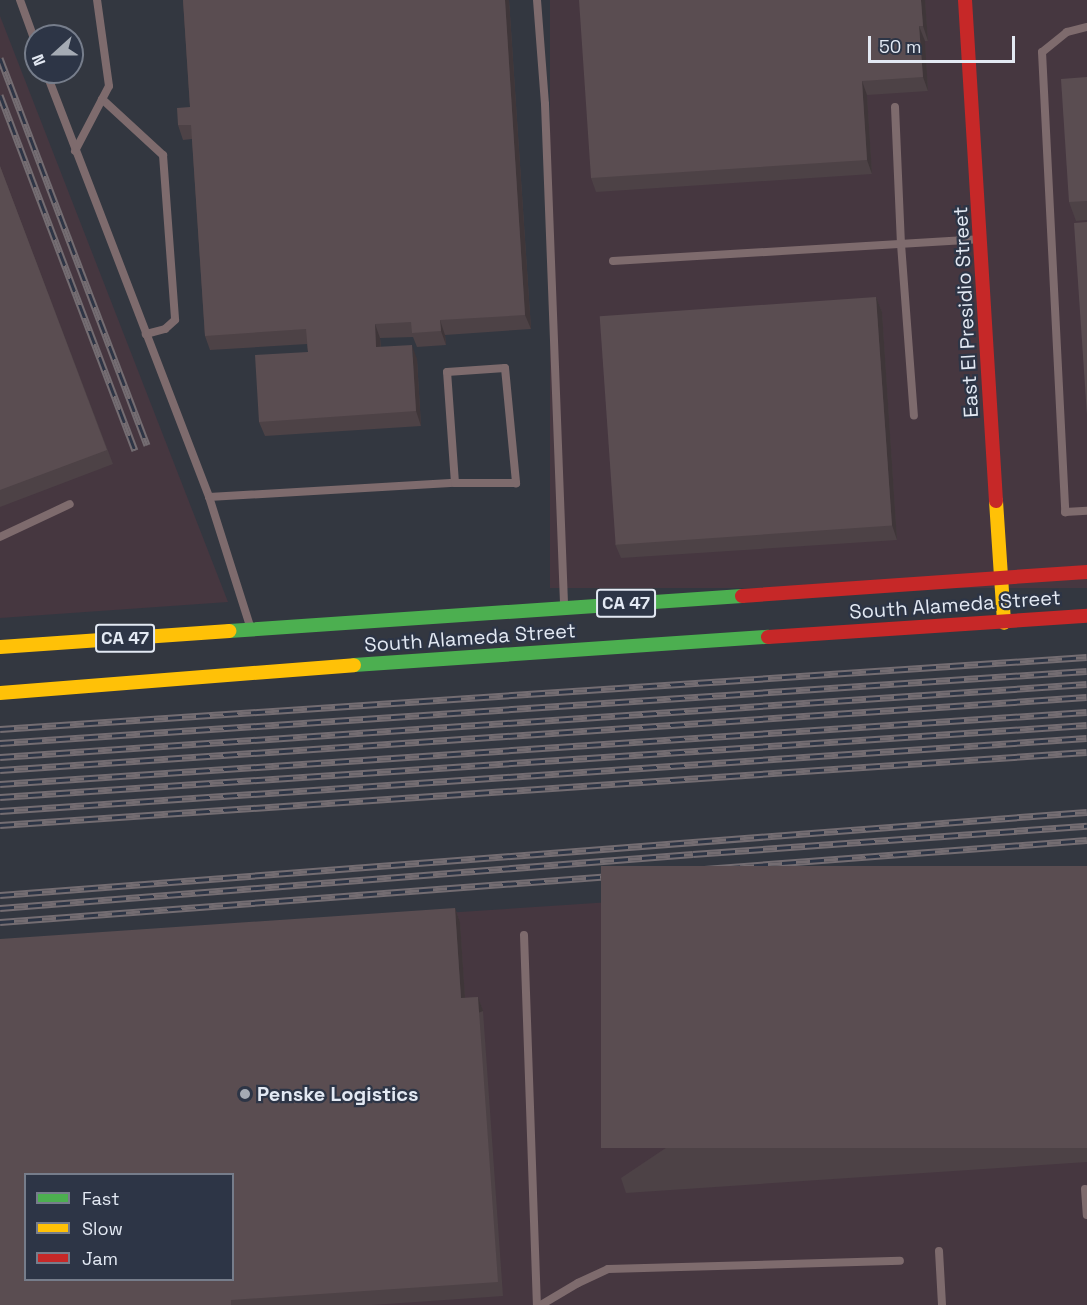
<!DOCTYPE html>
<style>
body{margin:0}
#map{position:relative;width:1087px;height:1305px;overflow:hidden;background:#333740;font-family:"Space Grotesk",sans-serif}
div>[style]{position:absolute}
.industrial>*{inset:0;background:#463740;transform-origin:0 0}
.lane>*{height:8px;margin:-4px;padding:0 4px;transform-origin:4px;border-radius:4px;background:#7e6b6d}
.fast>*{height:14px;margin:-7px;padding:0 7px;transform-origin:7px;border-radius:7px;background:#4caf50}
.slow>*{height:14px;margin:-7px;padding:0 7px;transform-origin:7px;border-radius:7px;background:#ffc107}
.jam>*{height:14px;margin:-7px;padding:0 7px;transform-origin:7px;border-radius:7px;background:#c62828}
.rail>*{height:7px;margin-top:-3.5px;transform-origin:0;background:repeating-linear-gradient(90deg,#2d3546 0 14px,#746d72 0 28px);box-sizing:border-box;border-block:2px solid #746d72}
.wall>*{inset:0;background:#4d4246}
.shaded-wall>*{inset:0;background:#3f3639;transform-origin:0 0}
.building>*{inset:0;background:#5a4d51;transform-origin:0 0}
.dots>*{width:16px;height:16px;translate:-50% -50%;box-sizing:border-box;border:3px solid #2d3546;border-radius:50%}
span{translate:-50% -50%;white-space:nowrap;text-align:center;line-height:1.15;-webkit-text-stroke:4.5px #2d3546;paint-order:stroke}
.shield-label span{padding:2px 4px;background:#2d3546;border:2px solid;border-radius:4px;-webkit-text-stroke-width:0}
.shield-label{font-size:18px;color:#e3e9f3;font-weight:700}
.street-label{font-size:20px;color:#e3e9f3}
.poi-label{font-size:20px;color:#e3e9f3;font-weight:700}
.left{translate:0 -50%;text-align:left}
.legend{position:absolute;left:24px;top:1173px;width:210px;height:108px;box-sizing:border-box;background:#2d3546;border:2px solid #767d8b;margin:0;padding:8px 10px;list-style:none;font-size:18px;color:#e3e9f3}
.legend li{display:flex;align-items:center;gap:12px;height:30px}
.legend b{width:30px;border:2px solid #767d8b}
.north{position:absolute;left:24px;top:24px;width:60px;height:60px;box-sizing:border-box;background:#2d3546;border:2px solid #767d8b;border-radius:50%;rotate:249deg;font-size:16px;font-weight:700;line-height:24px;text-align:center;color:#e3e9f3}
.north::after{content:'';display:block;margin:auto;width:21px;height:27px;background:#a5abb4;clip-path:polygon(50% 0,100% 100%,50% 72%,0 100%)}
.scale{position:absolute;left:868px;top:36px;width:147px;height:27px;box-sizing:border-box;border:3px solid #e3e9f3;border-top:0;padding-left:8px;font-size:18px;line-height:21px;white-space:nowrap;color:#e3e9f3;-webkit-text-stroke:4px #2d3546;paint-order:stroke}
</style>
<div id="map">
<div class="industrial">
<i style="left:550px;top:0;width:537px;height:588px"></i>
<i style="clip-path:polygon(0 16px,228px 602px,0 618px)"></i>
<i style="clip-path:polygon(evenodd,1087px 871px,1087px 1305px,0 1305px,0 942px,1087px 871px,26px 1174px,232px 1174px,232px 1280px,26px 1280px,26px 1174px)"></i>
</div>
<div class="lane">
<i style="left:20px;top:0;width:47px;rotate:70deg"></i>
<i style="left:537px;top:0;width:104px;rotate:85.6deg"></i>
<i style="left:545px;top:104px;width:500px;rotate:87.82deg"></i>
<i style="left:1087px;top:27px;width:21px;rotate:166deg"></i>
<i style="left:1067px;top:32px;width:32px;rotate:141deg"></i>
<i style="left:1042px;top:52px;width:461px;rotate:87.1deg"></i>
<i style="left:1065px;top:512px;width:22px;rotate:-3deg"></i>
<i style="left:46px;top:72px;width:455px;rotate:69deg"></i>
<i style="left:102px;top:99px;width:83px;rotate:42.6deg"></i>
<i style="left:163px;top:155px;width:165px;rotate:85.8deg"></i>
<i style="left:175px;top:320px;width:13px;rotate:138deg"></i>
<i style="left:165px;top:329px;width:20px;rotate:165deg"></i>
<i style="left:895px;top:107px;width:137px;rotate:87.5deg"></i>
<i style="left:901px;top:244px;width:172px;rotate:85.7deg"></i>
<i style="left:75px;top:151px;width:73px;rotate:-62.4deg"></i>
<i style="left:109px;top:86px;width:87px;rotate:-97.9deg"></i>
<i style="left:613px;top:261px;width:366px;rotate:-3.4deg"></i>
<i style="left:0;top:537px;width:77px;rotate:-25.2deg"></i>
<i style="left:250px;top:626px;width:135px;rotate:-107.6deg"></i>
<i style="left:209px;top:497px;width:246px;rotate:-3.3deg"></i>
<i style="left:455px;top:483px;width:111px;rotate:-94.1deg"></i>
<i style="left:447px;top:372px;width:58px;rotate:-3.9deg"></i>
<i style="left:505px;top:368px;width:116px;rotate:84.5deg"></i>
<i style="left:516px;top:483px;width:61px;rotate:180deg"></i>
<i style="left:524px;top:935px;width:370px;rotate:88deg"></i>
<i style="left:1085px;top:1189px;width:26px;rotate:86deg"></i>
<i style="left:939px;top:1251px;width:54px;rotate:86.8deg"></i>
<i style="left:541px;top:1305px;width:43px;rotate:-30.7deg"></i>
<i style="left:578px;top:1283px;width:33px;rotate:-25deg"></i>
<i style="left:608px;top:1269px;width:292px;rotate:-1.6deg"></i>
</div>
<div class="fast">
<i style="left:229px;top:631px;width:514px;rotate:-3.9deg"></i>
<i style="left:354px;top:665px;width:415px;rotate:-3.9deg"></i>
</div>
<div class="slow">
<i style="left:996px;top:501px;width:122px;rotate:86.2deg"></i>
<i style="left:0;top:647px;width:230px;rotate:-4deg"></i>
<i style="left:0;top:693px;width:355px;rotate:-4.5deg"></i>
</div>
<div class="jam">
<i style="left:965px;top:0;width:502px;rotate:86.46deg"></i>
<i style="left:742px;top:596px;width:346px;rotate:-4deg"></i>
<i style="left:768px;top:637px;width:320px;rotate:-3.8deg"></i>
</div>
<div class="rail">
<i style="left:0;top:58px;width:414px;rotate:69.2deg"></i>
<i style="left:0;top:95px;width:380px;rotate:69.2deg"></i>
<i style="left:0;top:729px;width:1089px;rotate:-3.79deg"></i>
<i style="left:0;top:743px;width:1089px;rotate:-3.79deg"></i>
<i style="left:0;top:757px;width:1089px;rotate:-3.84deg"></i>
<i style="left:0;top:770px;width:1089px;rotate:-3.84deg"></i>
<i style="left:0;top:784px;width:1089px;rotate:-3.79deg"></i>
<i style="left:0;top:797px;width:1089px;rotate:-3.79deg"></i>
<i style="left:0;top:811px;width:1089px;rotate:-3.84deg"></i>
<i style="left:0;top:825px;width:1089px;rotate:-3.84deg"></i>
<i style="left:0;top:895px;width:1090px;rotate:-4.37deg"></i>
<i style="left:0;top:908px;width:695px;rotate:-4.46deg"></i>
<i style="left:693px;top:854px;width:395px;rotate:-4.1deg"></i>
<i style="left:0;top:922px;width:1090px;rotate:-4.31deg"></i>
</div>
<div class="wall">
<i style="clip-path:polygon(183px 0,509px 0,531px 329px,445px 335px,446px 345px,417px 347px,413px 337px,380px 338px,381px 347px,417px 359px,421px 426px,265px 436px,259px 422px,308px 352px,307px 344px,210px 350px,205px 336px,192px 139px,183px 140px,178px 125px,190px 107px)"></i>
<i style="clip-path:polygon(925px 0,928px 41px,925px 41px,928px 91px,867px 95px,872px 174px,596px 192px,591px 178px)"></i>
<i style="clip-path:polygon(1087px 77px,1087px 220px,1076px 221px,1069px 202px)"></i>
<i style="clip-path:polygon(0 166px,113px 464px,0 507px)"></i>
<i style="clip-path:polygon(876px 297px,882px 312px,897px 540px,621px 558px,615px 544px)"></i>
<i style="clip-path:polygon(1087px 866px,1087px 1162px,626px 1193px,621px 1178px)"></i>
<i style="clip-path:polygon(455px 908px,460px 922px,465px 998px,478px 997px,483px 1011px,503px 1296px,372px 1305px,0 1305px)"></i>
</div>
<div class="shaded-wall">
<i style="clip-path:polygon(505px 0,509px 0,531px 329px,525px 315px)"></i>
<i style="clip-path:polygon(921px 0,925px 0,928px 41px,923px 26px)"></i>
<i style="clip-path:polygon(919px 26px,925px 41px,928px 91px,923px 77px)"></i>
<i style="clip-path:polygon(862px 81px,867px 95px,872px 174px,867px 160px)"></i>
<i style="clip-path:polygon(876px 297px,882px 312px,897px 540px,892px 525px)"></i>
<i style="clip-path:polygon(440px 320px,445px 335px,446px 345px,441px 331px)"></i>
<i style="clip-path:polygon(375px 324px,380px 338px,382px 361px,376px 347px)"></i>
<i style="clip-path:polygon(412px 345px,417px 359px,421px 426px,416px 411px)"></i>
<i style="clip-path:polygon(455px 908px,460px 922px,466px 1013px,461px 998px)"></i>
<i style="left:478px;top:997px;width:15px;height:286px;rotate:70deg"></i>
</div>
<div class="building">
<i style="clip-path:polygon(183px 0,505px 0,525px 315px,440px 320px,441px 331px,412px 333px,411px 322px,375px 324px,376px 347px,412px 345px,416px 411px,259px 422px,255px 355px,308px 352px,306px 329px,205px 336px,191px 125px,178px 125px,177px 108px,190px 107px)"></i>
<i style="clip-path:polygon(579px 0,921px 0,923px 26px,919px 26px,923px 77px,862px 81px,867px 160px,591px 178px)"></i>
<i style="clip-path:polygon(1087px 77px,1087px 201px,1069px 202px,1061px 79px)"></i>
<i style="clip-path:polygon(0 166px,107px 450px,0 490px)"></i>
<i style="clip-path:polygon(1087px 222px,1087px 415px,1074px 223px)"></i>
<i style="left:876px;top:297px;width:229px;height:277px;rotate:86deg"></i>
<i style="left:1087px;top:866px;width:282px;height:486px;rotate:90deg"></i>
<i style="clip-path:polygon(evenodd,455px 908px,461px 998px,478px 997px,498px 1282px,231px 1300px,231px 1305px,0 1305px,0 939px,455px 908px,26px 1174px,232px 1174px,232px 1280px,26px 1280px,26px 1174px)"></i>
</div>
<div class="dots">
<i style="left:245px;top:1094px;background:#a5abb4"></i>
</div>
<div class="shield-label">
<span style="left:626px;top:603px">CA 47</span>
<span style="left:125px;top:638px">CA 47</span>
</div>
<div class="street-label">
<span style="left:966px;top:312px;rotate:-93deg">East El Presidio Street</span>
<span style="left:955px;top:605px;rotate:-4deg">South Alameda Street</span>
<span style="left:470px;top:638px;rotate:-4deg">South Alameda Street</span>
</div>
<div class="poi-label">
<span class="left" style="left:257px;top:1094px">Penske Logistics</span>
</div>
<ul class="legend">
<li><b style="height:8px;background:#4caf50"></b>Fast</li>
<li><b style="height:8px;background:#ffc107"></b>Slow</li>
<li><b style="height:8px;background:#c62828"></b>Jam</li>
</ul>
<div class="north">N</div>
<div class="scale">50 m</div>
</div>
